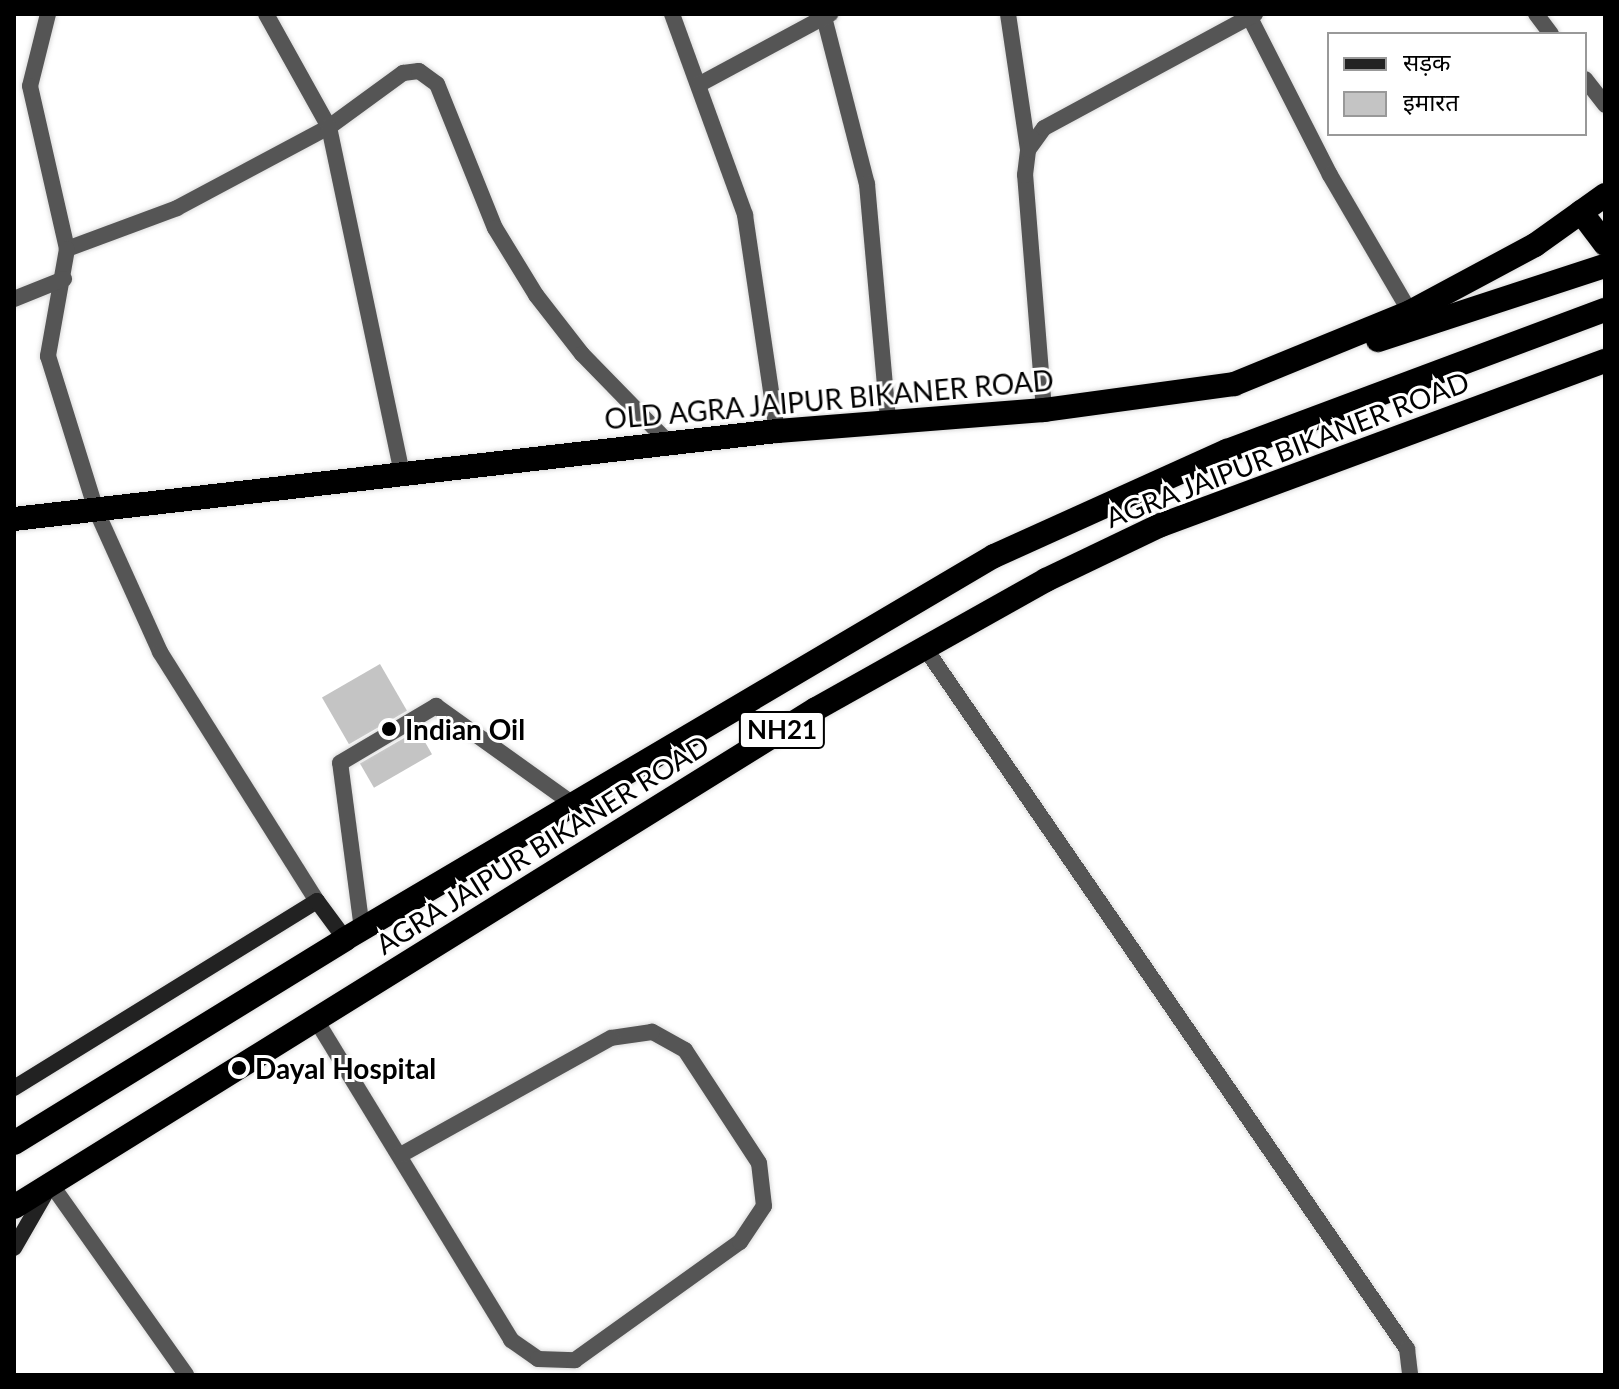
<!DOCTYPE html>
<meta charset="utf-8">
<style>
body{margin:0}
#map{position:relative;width:1619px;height:1389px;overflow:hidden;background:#fff;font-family:Lato,"Noto Sans Devanagari",sans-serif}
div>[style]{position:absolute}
.building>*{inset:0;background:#c4c4c4;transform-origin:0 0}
.roads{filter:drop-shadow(0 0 2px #dbdbdb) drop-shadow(0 0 2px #dbdbdb)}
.lane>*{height:16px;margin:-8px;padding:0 8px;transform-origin:8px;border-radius:8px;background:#555}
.street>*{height:16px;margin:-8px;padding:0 8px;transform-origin:8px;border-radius:8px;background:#555}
.secondary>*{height:16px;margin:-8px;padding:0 8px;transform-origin:8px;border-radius:8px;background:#222}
.highway>*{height:24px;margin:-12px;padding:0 12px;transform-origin:12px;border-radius:12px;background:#000}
.dots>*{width:22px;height:22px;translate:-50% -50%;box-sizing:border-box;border:4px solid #fff;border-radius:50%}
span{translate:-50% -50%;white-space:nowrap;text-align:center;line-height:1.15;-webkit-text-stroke:6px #fff;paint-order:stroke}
.shield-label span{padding:2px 6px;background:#fff;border:2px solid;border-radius:6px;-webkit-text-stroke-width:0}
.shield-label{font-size:26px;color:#000;font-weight:700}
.street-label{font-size:28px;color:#000}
.poi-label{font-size:28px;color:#000;font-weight:700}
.left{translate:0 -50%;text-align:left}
.frame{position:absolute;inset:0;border:16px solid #000;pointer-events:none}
.legend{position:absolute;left:1327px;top:32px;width:260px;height:104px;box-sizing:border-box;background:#fff;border:2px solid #999;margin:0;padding:10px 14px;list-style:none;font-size:24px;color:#000}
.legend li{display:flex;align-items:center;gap:16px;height:40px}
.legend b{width:40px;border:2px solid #999}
</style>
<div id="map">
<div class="building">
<i style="left:380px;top:664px;width:54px;height:67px;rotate:60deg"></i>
<i style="left:418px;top:730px;width:28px;height:67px;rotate:60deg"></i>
</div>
<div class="roads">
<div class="lane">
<i style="left:362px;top:929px;width:167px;rotate:-97.5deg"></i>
<i style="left:340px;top:763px;width:112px;rotate:-30.7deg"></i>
<i style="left:436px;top:706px;width:168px;rotate:35.6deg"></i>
</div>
<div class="street">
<i style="left:48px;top:14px;width:74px;rotate:104deg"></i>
<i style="left:30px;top:86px;width:167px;rotate:77.2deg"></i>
<i style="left:67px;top:249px;width:117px;rotate:-20.4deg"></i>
<i style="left:177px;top:208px;width:172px;rotate:-28.1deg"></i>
<i style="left:329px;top:127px;width:92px;rotate:-36.1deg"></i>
<i style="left:403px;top:73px;width:16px;rotate:-7deg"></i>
<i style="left:419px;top:71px;width:22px;rotate:36deg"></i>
<i style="left:437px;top:84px;width:155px;rotate:68.1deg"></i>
<i style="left:495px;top:228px;width:79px;rotate:58.5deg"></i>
<i style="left:536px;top:295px;width:75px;rotate:52.1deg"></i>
<i style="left:582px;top:354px;width:124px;rotate:45.7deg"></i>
<i style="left:266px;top:14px;width:129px;rotate:60.9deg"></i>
<i style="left:329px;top:127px;width:355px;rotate:78.1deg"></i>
<i style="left:672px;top:14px;width:214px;rotate:70deg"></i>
<i style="left:745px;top:215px;width:218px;rotate:81.6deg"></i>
<i style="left:1008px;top:14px;width:137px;rotate:81.6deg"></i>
<i style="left:1248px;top:14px;width:181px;rotate:63deg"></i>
<i style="left:1330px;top:175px;width:159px;rotate:59.7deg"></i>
<i style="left:1536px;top:14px;width:25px;rotate:53deg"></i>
<i style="left:824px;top:17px;width:172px;rotate:75.6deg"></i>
<i style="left:867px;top:184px;width:237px;rotate:84.9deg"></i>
<i style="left:1585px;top:79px;width:33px;rotate:52deg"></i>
<i style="left:700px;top:84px;width:148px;rotate:-28.3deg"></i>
<i style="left:67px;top:249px;width:109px;rotate:100.1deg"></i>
<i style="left:48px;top:356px;width:161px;rotate:72.7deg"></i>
<i style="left:96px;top:510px;width:156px;rotate:65.7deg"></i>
<i style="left:160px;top:652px;width:294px;rotate:57.8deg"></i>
<i style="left:14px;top:299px;width:54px;rotate:-21.8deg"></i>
<i style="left:1044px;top:410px;width:236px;rotate:-94.6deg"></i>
<i style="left:1025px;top:175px;width:25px;rotate:-83deg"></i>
<i style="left:1028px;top:150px;width:27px;rotate:-54deg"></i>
<i style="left:1044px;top:128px;width:240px;rotate:-28.4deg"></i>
<i style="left:925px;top:648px;width:851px;rotate:55.49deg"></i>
<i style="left:1407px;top:1349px;width:26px;rotate:83deg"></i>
<i style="left:316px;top:1020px;width:375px;rotate:58.6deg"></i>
<i style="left:511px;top:1340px;width:33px;rotate:35deg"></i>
<i style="left:538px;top:1359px;width:37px;rotate:2deg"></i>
<i style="left:575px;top:1360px;width:203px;rotate:-35.6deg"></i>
<i style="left:740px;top:1242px;width:43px;rotate:-56.3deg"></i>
<i style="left:764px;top:1206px;width:43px;rotate:-96.6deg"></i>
<i style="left:759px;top:1163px;width:135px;rotate:-123.2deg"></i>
<i style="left:685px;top:1050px;width:38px;rotate:-151deg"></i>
<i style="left:652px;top:1032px;width:41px;rotate:171.7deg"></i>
<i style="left:611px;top:1038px;width:240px;rotate:150.9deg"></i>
<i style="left:51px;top:1184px;width:234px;rotate:54.7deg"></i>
</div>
<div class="secondary">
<i style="left:14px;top:1088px;width:356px;rotate:-31.7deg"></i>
<i style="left:317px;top:901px;width:47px;rotate:53.6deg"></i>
<i style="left:14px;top:1248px;width:68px;rotate:-60deg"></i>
</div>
<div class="highway">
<i style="left:1581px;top:212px;width:40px;rotate:53deg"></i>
<i style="left:1378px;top:340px;width:239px;rotate:-18.1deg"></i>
<i style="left:14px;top:519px;width:768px;rotate:-6.58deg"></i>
<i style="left:777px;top:431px;width:268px;rotate:-4.5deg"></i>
<i style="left:1044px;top:410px;width:192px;rotate:-7.8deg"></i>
<i style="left:1234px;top:384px;width:190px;rotate:-22.2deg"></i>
<i style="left:1410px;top:312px;width:142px;rotate:-28.2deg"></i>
<i style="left:1535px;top:245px;width:86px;rotate:-35.5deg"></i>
<i style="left:14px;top:1143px;width:389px;rotate:-31.6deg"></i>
<i style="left:345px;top:939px;width:754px;rotate:-30.55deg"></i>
<i style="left:994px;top:556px;width:256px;rotate:-24.3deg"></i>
<i style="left:1227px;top:451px;width:403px;rotate:-20.5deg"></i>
<i style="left:14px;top:1207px;width:944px;rotate:-31.84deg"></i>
<i style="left:816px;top:709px;width:264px;rotate:-29.3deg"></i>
<i style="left:1046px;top:580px;width:127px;rotate:-25.6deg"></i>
<i style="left:1161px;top:525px;width:473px;rotate:-20.3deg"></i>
</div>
</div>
<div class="dots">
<i style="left:389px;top:729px;background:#000"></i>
<i style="left:239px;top:1068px;background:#000"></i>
</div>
<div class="shield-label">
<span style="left:782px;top:730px">NH21</span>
</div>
<div class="street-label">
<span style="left:829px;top:399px;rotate:-5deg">OLD AGRA JAIPUR BIKANER ROAD</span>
<span style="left:1287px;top:449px;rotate:-21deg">AGRA JAIPUR BIKANER ROAD</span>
<span style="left:542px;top:844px;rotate:-32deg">AGRA JAIPUR BIKANER ROAD</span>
</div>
<div class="poi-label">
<span class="left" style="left:405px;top:729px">Indian Oil</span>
<span class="left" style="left:255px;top:1068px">Dayal Hospital</span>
</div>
<div class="frame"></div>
<ul class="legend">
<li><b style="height:10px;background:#222"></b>सड़क</li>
<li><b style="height:22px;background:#c4c4c4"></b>इमारत</li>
</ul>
</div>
